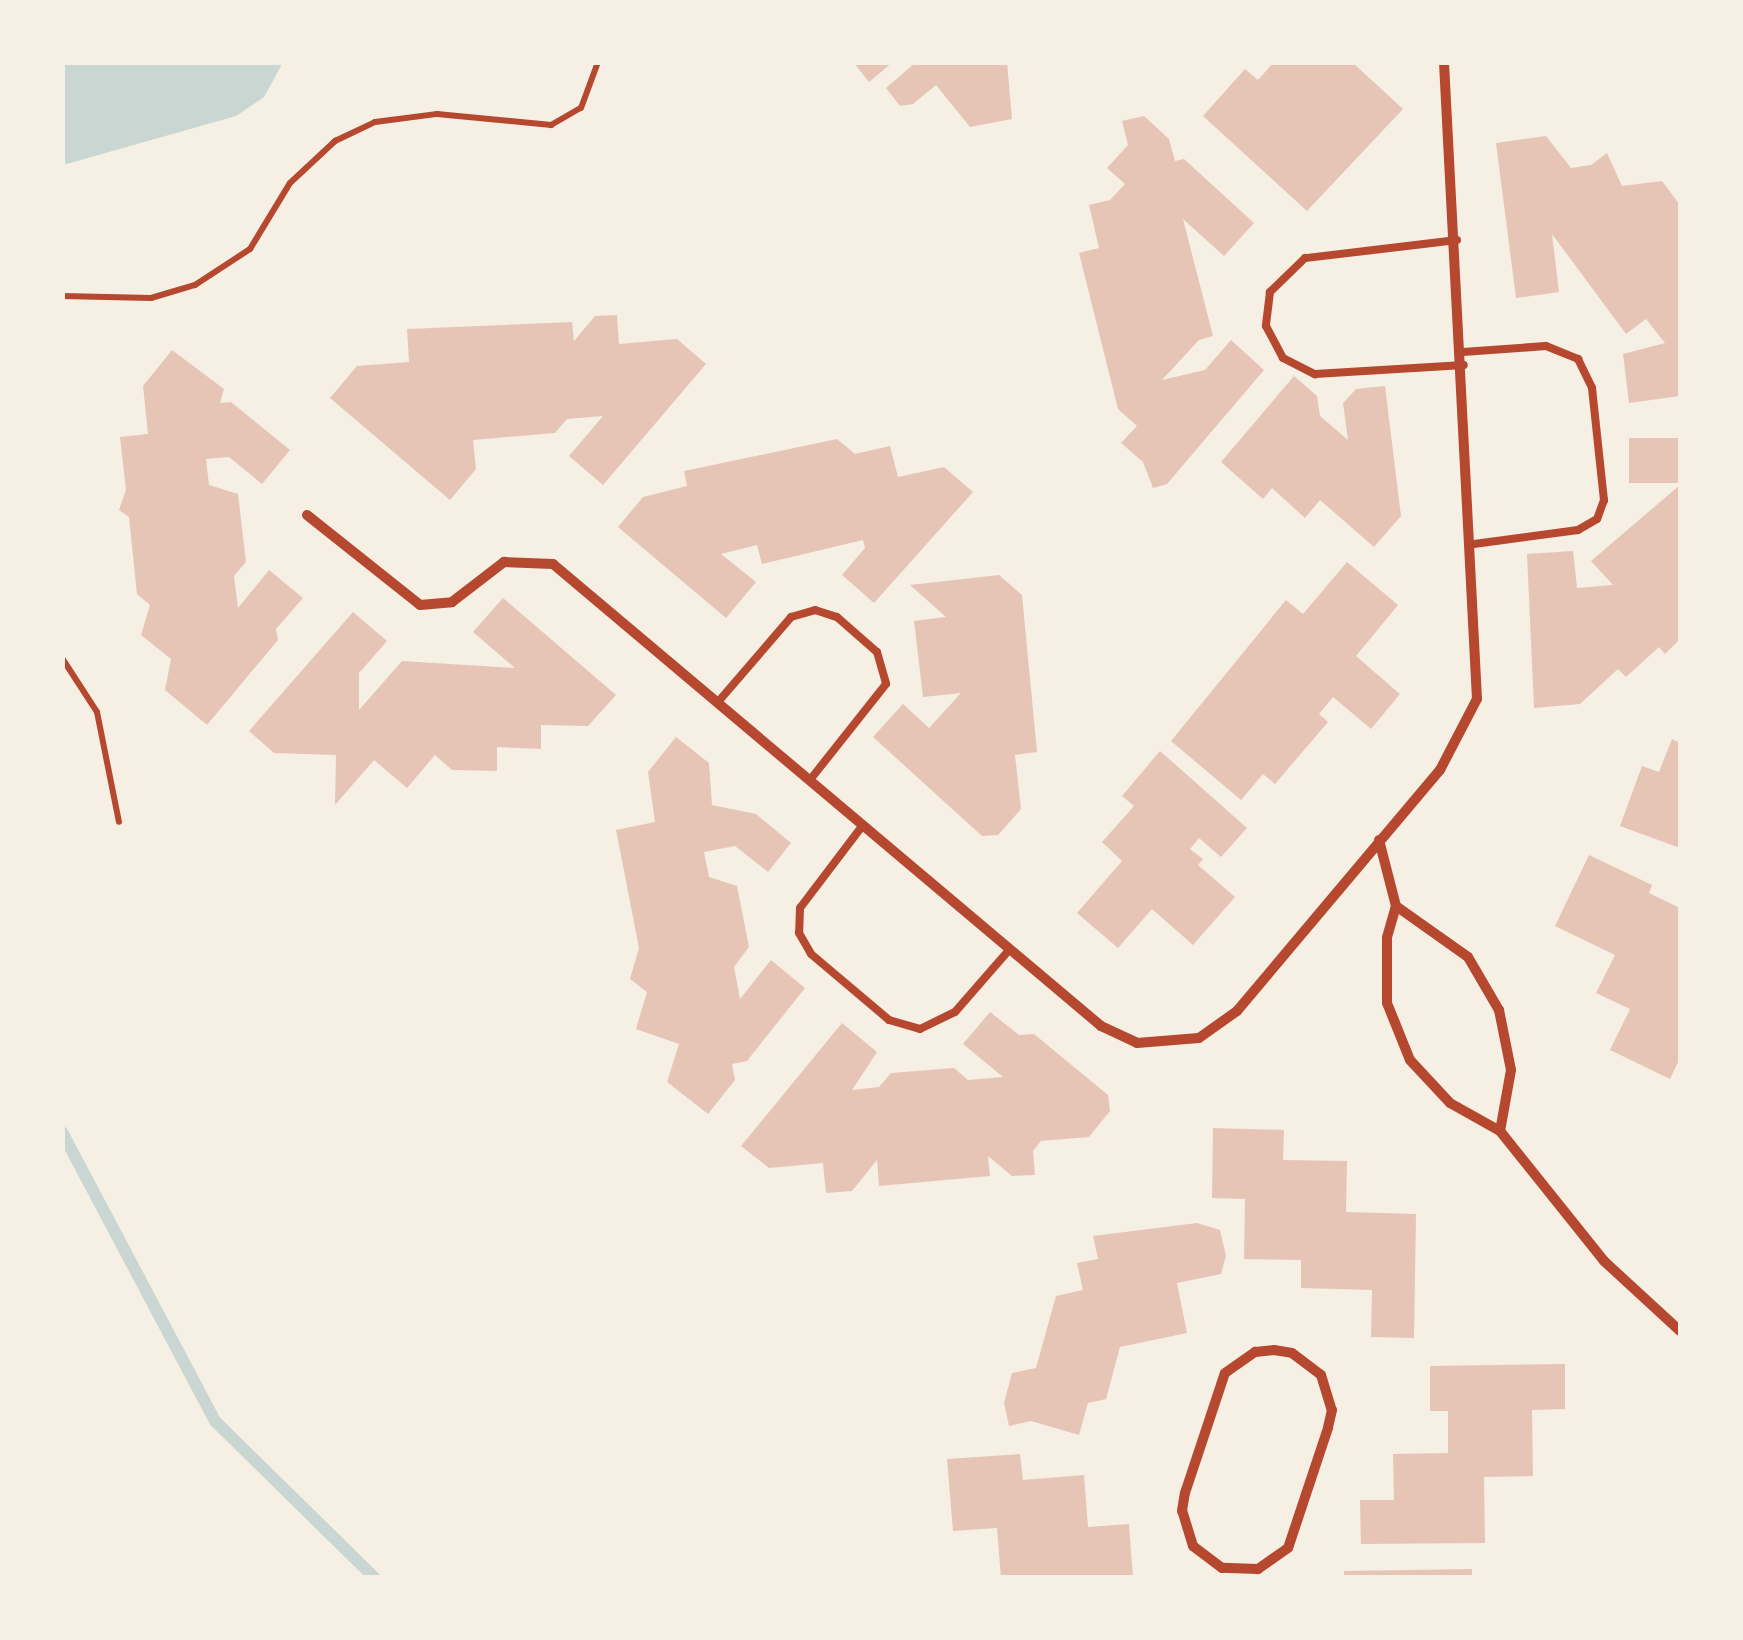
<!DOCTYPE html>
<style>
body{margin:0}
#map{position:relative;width:1743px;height:1640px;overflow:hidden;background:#f6efe4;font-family:"Source Sans 3",sans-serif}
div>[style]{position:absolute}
.water>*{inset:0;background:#c9d6d2}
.stream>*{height:12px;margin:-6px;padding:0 6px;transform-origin:6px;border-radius:6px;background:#c9d6d2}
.building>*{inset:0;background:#e6c5b7;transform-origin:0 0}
.path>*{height:6px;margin:-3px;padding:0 3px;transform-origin:3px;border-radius:3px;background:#b5482f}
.service>*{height:8px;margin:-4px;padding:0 4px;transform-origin:4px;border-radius:4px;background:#b5482f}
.minor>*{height:10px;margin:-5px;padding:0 5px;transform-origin:5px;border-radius:5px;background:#b5482f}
span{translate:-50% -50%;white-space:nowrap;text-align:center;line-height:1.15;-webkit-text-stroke:10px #f6efe4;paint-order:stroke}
.frame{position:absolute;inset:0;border:65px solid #f6efe4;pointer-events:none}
</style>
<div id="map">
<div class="water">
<i style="clip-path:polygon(63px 62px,280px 62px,281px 66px,264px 97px,236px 116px,63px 165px)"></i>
</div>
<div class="stream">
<i style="left:62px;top:1132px;width:327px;rotate:62.1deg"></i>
<i style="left:215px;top:1421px;width:224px;rotate:44.5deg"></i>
</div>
<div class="building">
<i style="clip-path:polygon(853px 62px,893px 62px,869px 82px)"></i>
<i style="clip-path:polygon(916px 62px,1007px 62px,1012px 119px,970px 127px,936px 85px,913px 104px,900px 106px,886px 88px)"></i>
<i style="clip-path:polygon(1274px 62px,1352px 62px,1403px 109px,1307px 211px,1203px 116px,1245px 69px,1258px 80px)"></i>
<i style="clip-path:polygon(1144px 116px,1169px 139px,1175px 161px,1184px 159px,1254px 223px,1224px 256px,1183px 219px,1213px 336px,1199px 340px,1162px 380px,1205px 370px,1231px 340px,1264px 370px,1167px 484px,1153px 488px,1143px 462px,1121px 443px,1137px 426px,1118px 409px,1079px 253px,1099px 248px,1089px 205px,1110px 200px,1125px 184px,1107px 168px,1128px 145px,1122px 121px)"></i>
<i style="clip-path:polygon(1546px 136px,1571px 168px,1591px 165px,1607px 153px,1622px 186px,1662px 181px,1680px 205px,1680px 396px,1629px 403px,1623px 354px,1665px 343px,1646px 319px,1626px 334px,1552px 234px,1559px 292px,1516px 298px,1496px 143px)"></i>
<i style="clip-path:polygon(617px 315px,619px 344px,677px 339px,706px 364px,603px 485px,569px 456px,603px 416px,567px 419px,555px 433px,473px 440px,476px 469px,450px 500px,330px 398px,357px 366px,409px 362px,407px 329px,572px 322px,574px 341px,595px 316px)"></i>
<i style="clip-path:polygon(172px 350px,224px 389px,220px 403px,231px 402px,290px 450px,262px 484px,229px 457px,206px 459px,209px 485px,238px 494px,246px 562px,234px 576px,238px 608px,269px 570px,303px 598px,276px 629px,278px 640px,207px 725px,165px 690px,171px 659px,141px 635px,150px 605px,137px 594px,129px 517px,119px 510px,126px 490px,120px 437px,148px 434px,143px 386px)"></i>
<i style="clip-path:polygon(1294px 376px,1317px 396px,1320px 416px,1348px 440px,1343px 403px,1356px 389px,1385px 386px,1401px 516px,1374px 547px,1320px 500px,1305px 518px,1272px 488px,1263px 499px,1221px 462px)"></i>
<i style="left:1680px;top:438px;width:45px;height:51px;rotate:90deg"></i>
<i style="clip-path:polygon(837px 439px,855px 454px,890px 446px,898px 477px,944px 467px,973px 492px,874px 603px,842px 575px,865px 548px,863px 540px,762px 564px,757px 545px,721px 554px,756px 582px,726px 618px,618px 527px,643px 497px,687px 486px,684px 471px)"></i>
<i style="clip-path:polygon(1680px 485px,1680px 639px,1665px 654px,1659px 647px,1626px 677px,1618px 669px,1580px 704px,1534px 708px,1527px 554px,1573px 551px,1577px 588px,1613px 585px,1591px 561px)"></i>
<i style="clip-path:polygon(1347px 562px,1398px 605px,1356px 656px,1400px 694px,1371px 729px,1333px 697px,1319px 714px,1328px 722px,1275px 784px,1263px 774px,1241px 800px,1171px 741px,1286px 600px,1303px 614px)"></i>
<i style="clip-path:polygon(999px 575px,1022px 595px,1037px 752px,1015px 755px,1021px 809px,998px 835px,982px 836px,873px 737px,903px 704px,929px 728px,961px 693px,923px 697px,914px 621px,946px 617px,910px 585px)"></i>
<i style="clip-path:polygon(503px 598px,616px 695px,588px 726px,541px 725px,541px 749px,497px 747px,497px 771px,452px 770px,435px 755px,407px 788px,374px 760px,335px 805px,336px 755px,274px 753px,249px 731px,353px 612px,387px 641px,359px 673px,359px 710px,402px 661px,515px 668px,473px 632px)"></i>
<i style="clip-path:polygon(676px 737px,709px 763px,712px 805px,756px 814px,791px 843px,768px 872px,735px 846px,704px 852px,709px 877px,737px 886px,749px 947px,734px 967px,740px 999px,771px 960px,805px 988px,747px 1061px,732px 1064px,735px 1080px,708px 1114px,667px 1082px,679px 1044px,636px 1029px,647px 992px,630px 979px,639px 948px,616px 830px,655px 822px,648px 772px)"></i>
<i style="clip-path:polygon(1672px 739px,1680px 743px,1680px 848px,1620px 826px,1642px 766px,1659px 772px)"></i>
<i style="clip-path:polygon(1160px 751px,1247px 828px,1221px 857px,1199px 838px,1190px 849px,1203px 859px,1198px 865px,1235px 897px,1193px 945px,1152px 909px,1118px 948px,1077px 913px,1122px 861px,1102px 842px,1134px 806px,1122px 796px)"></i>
<i style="clip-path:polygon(1589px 855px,1652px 885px,1649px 893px,1680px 908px,1680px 1058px,1670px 1079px,1610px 1050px,1630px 1009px,1596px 993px,1615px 955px,1555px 926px)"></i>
<i style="clip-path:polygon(990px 1012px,1019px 1035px,1034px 1034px,1108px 1095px,1110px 1111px,1089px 1137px,1041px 1141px,1033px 1151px,1035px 1175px,1012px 1176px,988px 1156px,990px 1176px,879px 1186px,877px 1160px,852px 1191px,826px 1193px,823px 1163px,769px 1168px,741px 1146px,842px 1023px,877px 1052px,852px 1090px,879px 1087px,891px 1073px,954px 1068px,968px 1080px,1003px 1077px,963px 1044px)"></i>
<i style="clip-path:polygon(1213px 1128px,1284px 1130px,1283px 1160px,1347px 1161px,1346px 1212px,1416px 1214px,1414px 1338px,1371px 1337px,1372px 1290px,1301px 1288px,1301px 1260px,1244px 1259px,1245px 1199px,1212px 1198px)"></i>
<i style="clip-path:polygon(1197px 1223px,1220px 1230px,1226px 1256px,1221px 1274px,1177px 1283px,1187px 1333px,1120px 1347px,1106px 1399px,1088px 1403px,1079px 1435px,1031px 1421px,1009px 1426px,1004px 1403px,1012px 1373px,1036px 1368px,1056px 1296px,1083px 1290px,1077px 1263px,1098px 1259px,1093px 1236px)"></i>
<i style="clip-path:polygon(1565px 1364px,1565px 1409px,1532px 1410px,1533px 1476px,1484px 1477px,1485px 1543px,1361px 1544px,1360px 1500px,1394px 1500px,1393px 1454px,1448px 1453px,1448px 1411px,1430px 1411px,1430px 1366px)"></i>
<i style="clip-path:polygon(1020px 1454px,1023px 1480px,1084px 1475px,1088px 1527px,1129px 1524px,1133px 1578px,1001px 1578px,997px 1528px,953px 1531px,947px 1459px)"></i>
<i style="clip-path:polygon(1472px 1569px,1472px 1578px,1344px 1578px,1344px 1571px)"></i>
</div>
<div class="path">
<i style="left:62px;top:296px;width:89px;rotate:1.3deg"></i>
<i style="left:151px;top:298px;width:46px;rotate:-16.5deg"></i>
<i style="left:195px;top:285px;width:66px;rotate:-33.2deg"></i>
<i style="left:250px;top:249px;width:77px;rotate:-58.8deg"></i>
<i style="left:290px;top:183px;width:62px;rotate:-43deg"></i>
<i style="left:335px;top:141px;width:44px;rotate:-25.4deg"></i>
<i style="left:375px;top:122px;width:63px;rotate:-7.4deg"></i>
<i style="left:437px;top:114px;width:115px;rotate:5.5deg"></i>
<i style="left:551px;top:125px;width:34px;rotate:-30deg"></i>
<i style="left:581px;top:108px;width:49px;rotate:-69.7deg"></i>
<i style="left:62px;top:658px;width:64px;rotate:57.1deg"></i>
<i style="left:97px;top:712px;width:112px;rotate:78.7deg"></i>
</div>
<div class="service">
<i style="left:1457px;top:240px;width:153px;rotate:173.2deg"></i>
<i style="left:1305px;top:258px;width:49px;rotate:135.8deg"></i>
<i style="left:1270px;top:292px;width:34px;rotate:97deg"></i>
<i style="left:1266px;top:326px;width:36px;rotate:62deg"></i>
<i style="left:1283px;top:358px;width:36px;rotate:27deg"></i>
<i style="left:1315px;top:374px;width:149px;rotate:-3.5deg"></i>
<i style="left:1463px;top:352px;width:83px;rotate:-4.1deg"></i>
<i style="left:1546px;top:346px;width:35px;rotate:22deg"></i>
<i style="left:1578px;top:359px;width:32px;rotate:64deg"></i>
<i style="left:1592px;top:388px;width:113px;rotate:83.9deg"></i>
<i style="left:1604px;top:500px;width:20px;rotate:110deg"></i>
<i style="left:1597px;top:519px;width:22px;rotate:150deg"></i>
<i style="left:1578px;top:530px;width:105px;rotate:172.3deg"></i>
<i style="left:718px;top:702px;width:112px;rotate:-49.3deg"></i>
<i style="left:791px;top:617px;width:25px;rotate:-16deg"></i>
<i style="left:815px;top:610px;width:23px;rotate:18deg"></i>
<i style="left:837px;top:617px;width:53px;rotate:41.2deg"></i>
<i style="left:877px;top:652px;width:33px;rotate:74deg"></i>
<i style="left:886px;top:684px;width:122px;rotate:128.4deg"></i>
<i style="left:863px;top:825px;width:104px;rotate:127.2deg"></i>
<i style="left:800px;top:908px;width:25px;rotate:92deg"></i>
<i style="left:799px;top:933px;width:24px;rotate:60deg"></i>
<i style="left:811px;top:954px;width:102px;rotate:40.2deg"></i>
<i style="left:889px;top:1020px;width:32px;rotate:16deg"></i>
<i style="left:920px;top:1029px;width:39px;rotate:-26deg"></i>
<i style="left:955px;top:1012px;width:84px;rotate:-48.9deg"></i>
</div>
<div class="minor">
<i style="left:307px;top:515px;width:144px;rotate:38.5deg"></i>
<i style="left:420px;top:605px;width:32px;rotate:-5deg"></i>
<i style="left:452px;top:602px;width:66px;rotate:-37.6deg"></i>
<i style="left:504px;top:562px;width:49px;rotate:2.3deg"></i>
<i style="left:553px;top:564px;width:717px;rotate:40.13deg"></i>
<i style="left:1101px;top:1026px;width:40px;rotate:25deg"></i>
<i style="left:1137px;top:1043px;width:62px;rotate:-4.6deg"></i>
<i style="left:1199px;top:1038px;width:47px;rotate:-35.4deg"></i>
<i style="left:1237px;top:1011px;width:315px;rotate:-49.9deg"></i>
<i style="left:1440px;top:770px;width:80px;rotate:-62.5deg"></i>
<i style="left:1477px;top:699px;width:638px;rotate:-92.97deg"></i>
<i style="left:1379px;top:840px;width:68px;rotate:75.6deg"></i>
<i style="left:1396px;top:906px;width:33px;rotate:106deg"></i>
<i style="left:1387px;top:938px;width:65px;rotate:90deg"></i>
<i style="left:1387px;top:1003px;width:61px;rotate:68deg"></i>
<i style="left:1410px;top:1060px;width:59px;rotate:47.1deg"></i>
<i style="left:1450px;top:1103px;width:57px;rotate:29.2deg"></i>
<i style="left:1500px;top:1131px;width:166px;rotate:51.3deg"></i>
<i style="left:1604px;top:1261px;width:103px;rotate:42.6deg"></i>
<i style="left:1396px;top:906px;width:88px;rotate:35.3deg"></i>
<i style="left:1468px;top:957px;width:61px;rotate:59.7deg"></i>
<i style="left:1499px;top:1010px;width:61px;rotate:78.7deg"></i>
<i style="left:1511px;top:1070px;width:62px;rotate:100.2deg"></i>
<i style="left:1274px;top:1350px;width:18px;rotate:9deg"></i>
<i style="left:1292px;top:1353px;width:36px;rotate:37deg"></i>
<i style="left:1321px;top:1375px;width:37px;rotate:73deg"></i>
<i style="left:1332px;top:1410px;width:18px;rotate:103deg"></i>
<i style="left:1328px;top:1428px;width:126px;rotate:108.4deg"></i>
<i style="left:1288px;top:1548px;width:37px;rotate:145deg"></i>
<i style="left:1258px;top:1569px;width:36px;rotate:-178deg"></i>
<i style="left:1222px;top:1568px;width:36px;rotate:-143deg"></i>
<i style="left:1193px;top:1546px;width:37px;rotate:-107deg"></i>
<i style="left:1182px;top:1511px;width:18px;rotate:-81deg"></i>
<i style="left:1185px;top:1493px;width:126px;rotate:-71.6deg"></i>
<i style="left:1225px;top:1373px;width:37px;rotate:-35deg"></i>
<i style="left:1255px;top:1352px;width:19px;rotate:-6deg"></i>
</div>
<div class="frame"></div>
</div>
